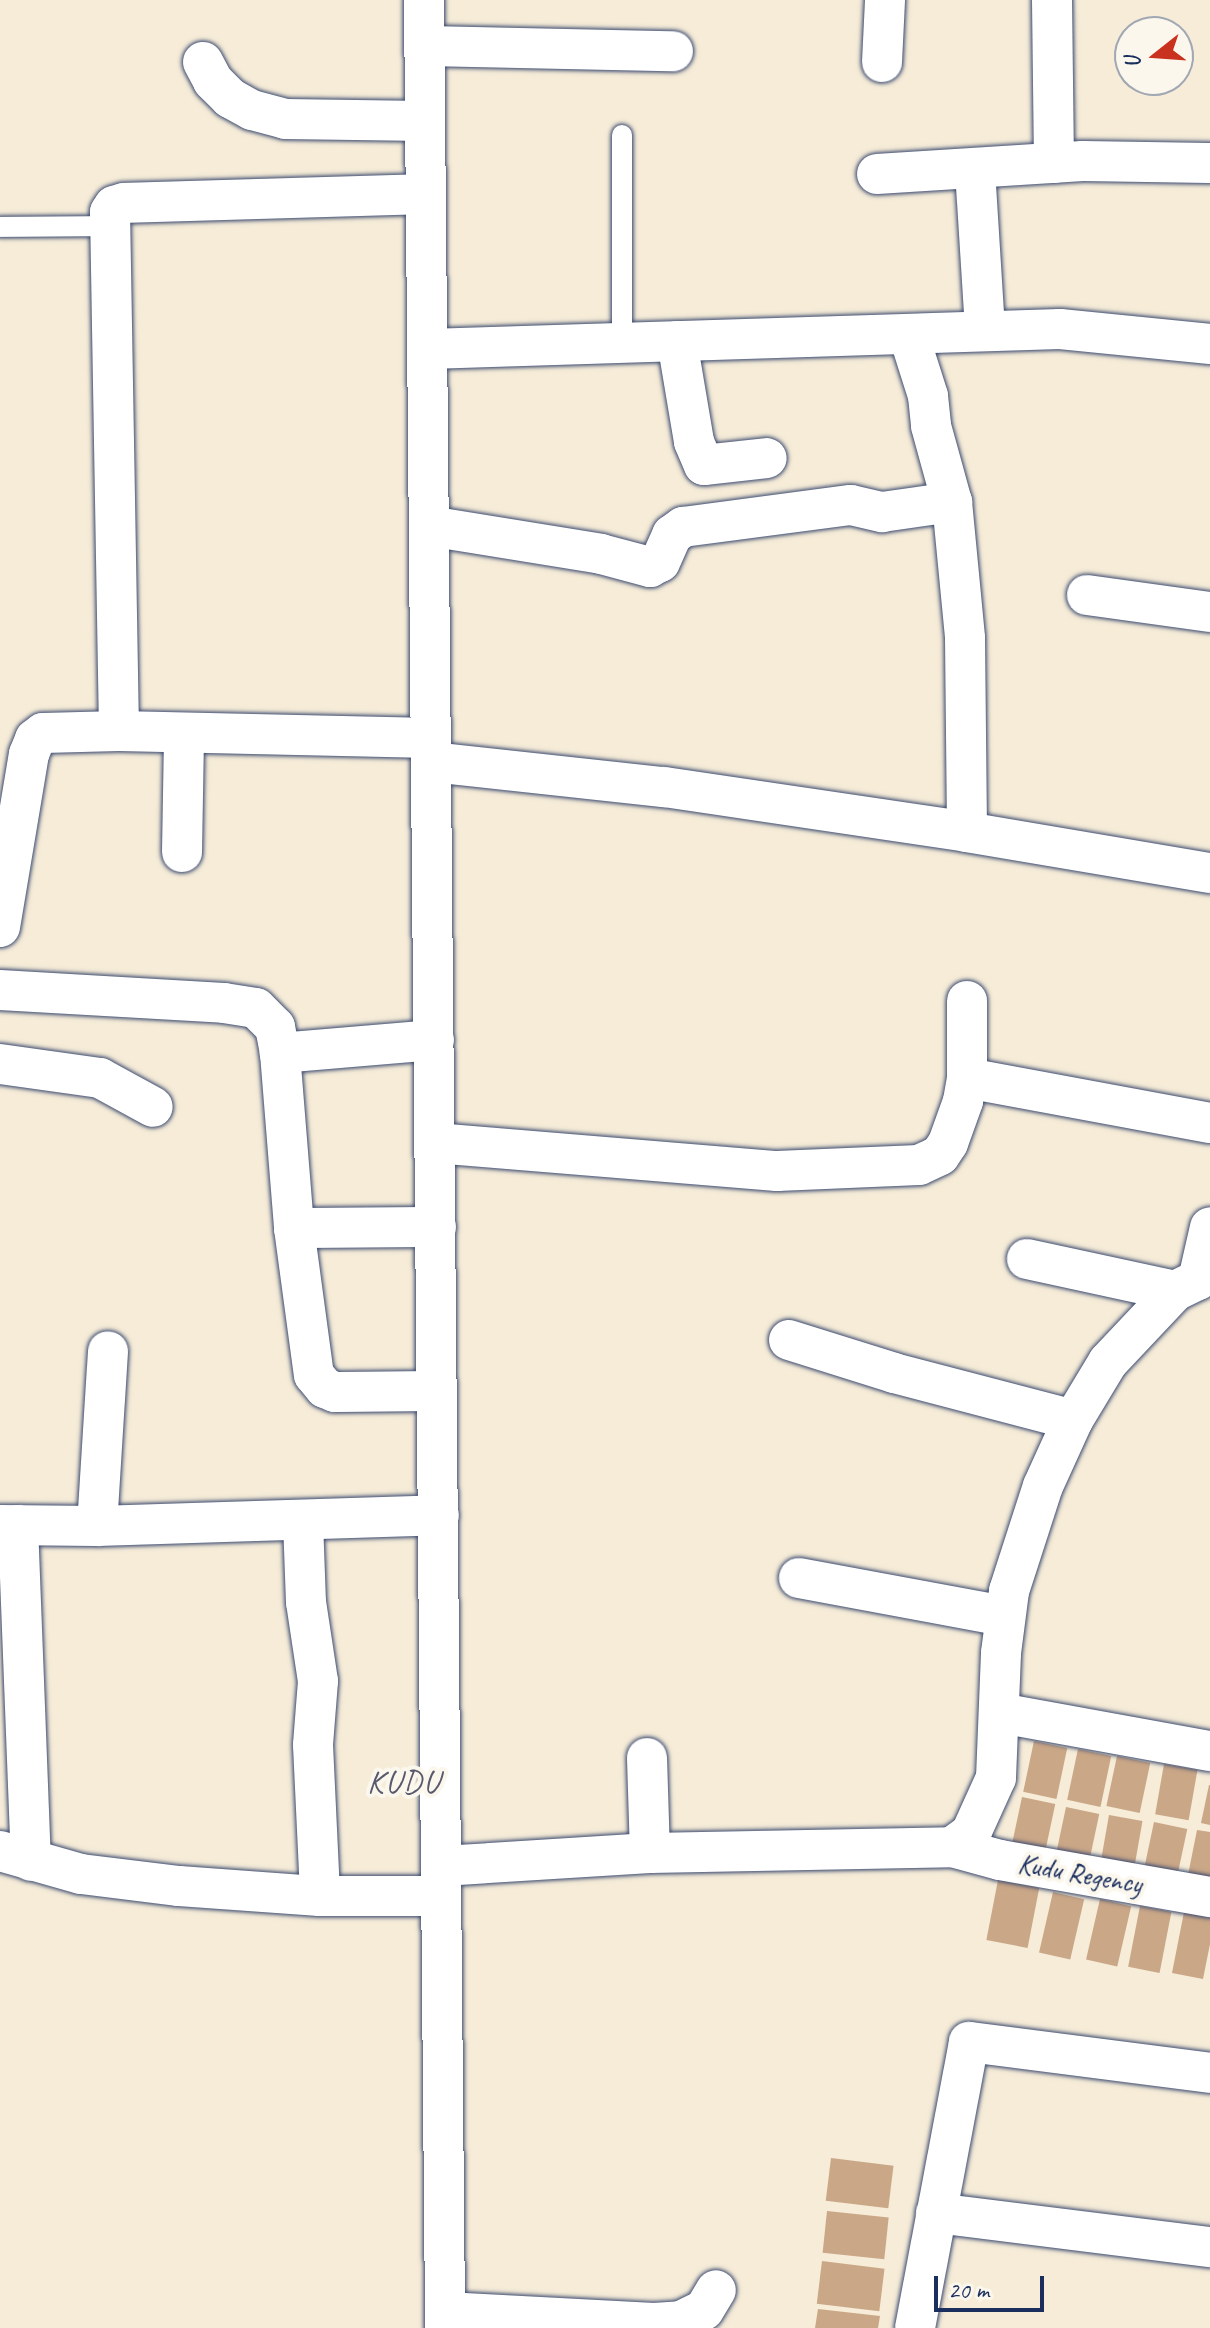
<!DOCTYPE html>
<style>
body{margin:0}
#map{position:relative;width:1210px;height:2328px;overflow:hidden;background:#f6ecd8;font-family:Caveat,sans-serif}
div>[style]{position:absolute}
.building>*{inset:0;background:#caa787;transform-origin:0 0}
.roads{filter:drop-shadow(0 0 2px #3c4b70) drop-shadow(0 0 2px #3c4b70)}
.service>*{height:20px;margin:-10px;padding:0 10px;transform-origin:10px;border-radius:10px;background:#fff}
.minor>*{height:40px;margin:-20px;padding:0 20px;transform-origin:20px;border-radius:20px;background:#fff}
span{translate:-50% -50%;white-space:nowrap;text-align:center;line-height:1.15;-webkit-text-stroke:8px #fbf7ec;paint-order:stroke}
.street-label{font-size:28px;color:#1b2f5e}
.quarter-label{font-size:32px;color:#58596c;letter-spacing:2px}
.north{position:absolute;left:1114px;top:16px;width:80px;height:80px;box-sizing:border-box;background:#fbf7ec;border:2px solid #a1a7b3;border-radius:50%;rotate:253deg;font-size:22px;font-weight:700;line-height:32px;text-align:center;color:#1b2f5e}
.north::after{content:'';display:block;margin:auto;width:28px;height:36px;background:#c8321e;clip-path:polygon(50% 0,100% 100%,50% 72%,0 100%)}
.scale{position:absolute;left:934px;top:2276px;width:110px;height:36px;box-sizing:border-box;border:4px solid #1b2f5e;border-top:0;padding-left:10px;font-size:24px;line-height:28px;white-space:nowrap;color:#1b2f5e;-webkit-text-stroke:6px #fbf7ec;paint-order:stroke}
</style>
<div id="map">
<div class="building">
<i style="left:1034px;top:1741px;width:34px;height:52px;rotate:12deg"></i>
<i style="left:1078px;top:1749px;width:34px;height:52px;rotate:12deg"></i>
<i style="left:1117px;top:1756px;width:34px;height:51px;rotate:12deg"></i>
<i style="left:1164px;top:1764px;width:34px;height:51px;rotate:10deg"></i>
<i style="clip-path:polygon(1209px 1785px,1210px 1785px,1210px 1825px,1201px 1823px)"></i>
<i style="left:1022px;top:1797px;width:34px;height:52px;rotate:12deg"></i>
<i style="left:1066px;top:1807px;width:34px;height:51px;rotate:12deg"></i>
<i style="left:1109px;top:1815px;width:34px;height:51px;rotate:10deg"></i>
<i style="left:1154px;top:1822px;width:34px;height:51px;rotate:12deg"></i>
<i style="clip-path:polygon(1197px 1830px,1210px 1832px,1210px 1885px,1187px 1880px)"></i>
<i style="left:998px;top:1880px;width:42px;height:61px;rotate:11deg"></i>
<i style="left:1053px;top:1892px;width:32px;height:62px;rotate:13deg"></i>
<i style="left:1100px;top:1899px;width:32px;height:62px;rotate:13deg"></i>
<i style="left:1140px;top:1906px;width:32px;height:62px;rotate:11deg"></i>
<i style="clip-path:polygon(1184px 1912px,1210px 1918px,1210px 1944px,1203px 1979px,1172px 1973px)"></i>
<i style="left:831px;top:2158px;width:63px;height:43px;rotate:7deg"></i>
<i style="left:827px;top:2211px;width:62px;height:42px;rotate:6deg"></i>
<i style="left:822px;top:2261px;width:63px;height:43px;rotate:7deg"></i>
<i style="clip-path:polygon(818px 2309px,880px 2316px,878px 2328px,815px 2328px)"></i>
</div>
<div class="roads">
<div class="service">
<i style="left:622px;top:135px;width:206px;rotate:90deg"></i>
<i style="left:0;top:227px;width:110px;rotate:-0.5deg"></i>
</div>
<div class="minor">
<i style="left:424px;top:0;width:2328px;rotate:89.48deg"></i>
<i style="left:1052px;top:0;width:163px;rotate:89.3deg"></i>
<i style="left:424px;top:46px;width:249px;rotate:1.2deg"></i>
<i style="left:203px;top:62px;width:21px;rotate:62deg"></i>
<i style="left:213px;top:81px;width:24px;rotate:45deg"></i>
<i style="left:230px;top:98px;width:25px;rotate:29deg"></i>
<i style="left:252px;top:110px;width:34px;rotate:15deg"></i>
<i style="left:285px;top:119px;width:140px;rotate:0.8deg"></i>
<i style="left:882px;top:62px;width:62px;rotate:-87.2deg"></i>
<i style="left:975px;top:170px;width:161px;rotate:86.4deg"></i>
<i style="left:877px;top:174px;width:206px;rotate:-3.6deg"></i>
<i style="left:1083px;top:161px;width:127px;rotate:0.9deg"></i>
<i style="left:909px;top:336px;width:63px;rotate:72.4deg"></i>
<i style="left:928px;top:396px;width:30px;rotate:84deg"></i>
<i style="left:931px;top:426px;width:79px;rotate:74.6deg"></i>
<i style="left:952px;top:502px;width:137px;rotate:84.5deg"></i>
<i style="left:965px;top:638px;width:194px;rotate:89.4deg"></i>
<i style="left:677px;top:341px;width:102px;rotate:80.4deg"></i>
<i style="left:694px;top:442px;width:25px;rotate:67deg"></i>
<i style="left:704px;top:465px;width:63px;rotate:-6.3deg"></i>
<i style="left:428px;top:349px;width:632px;rotate:-1.81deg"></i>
<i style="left:1060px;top:329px;width:151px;rotate:5.7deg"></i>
<i style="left:429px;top:526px;width:174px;rotate:9.2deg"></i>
<i style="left:601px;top:554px;width:51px;rotate:14.9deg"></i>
<i style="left:650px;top:567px;width:11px;rotate:-27deg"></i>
<i style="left:660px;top:562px;width:30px;rotate:-66deg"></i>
<i style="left:672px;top:535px;width:14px;rotate:-36deg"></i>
<i style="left:683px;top:527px;width:169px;rotate:-7.5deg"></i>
<i style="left:851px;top:505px;width:32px;rotate:13deg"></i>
<i style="left:882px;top:512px;width:71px;rotate:-8.1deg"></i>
<i style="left:1087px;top:595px;width:124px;rotate:7.9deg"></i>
<i style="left:119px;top:731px;width:519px;rotate:-90.99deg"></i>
<i style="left:110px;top:212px;width:7px;rotate:-56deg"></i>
<i style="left:114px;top:206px;width:10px;rotate:-17deg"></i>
<i style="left:124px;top:203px;width:301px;rotate:-1.7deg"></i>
<i style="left:432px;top:762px;width:233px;rotate:6.2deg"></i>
<i style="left:664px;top:787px;width:306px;rotate:8.4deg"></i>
<i style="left:967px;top:832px;width:246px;rotate:9.6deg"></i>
<i style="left:182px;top:852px;width:119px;rotate:-89deg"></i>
<i style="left:0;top:927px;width:175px;rotate:-80.5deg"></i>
<i style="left:29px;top:754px;width:16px;rotate:-68deg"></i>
<i style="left:35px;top:739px;width:10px;rotate:-37deg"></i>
<i style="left:43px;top:733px;width:76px;rotate:-1.5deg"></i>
<i style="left:119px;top:731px;width:312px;rotate:1.3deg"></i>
<i style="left:0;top:990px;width:224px;rotate:3.3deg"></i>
<i style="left:224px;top:1003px;width:32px;rotate:9deg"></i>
<i style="left:256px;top:1008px;width:27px;rotate:45deg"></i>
<i style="left:275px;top:1027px;width:26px;rotate:79deg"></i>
<i style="left:434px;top:1040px;width:155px;rotate:175.2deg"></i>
<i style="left:280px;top:1053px;width:176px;rotate:85.4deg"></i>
<i style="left:294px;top:1228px;width:148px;rotate:82.3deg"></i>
<i style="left:314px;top:1375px;width:17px;rotate:50deg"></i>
<i style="left:325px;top:1388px;width:11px;rotate:22deg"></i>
<i style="left:335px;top:1392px;width:102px;rotate:-0.6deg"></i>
<i style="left:0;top:1064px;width:101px;rotate:8deg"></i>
<i style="left:100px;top:1078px;width:60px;rotate:28.7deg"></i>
<i style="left:967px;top:1078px;width:77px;rotate:-90deg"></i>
<i style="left:435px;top:1143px;width:343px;rotate:4.7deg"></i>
<i style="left:777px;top:1171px;width:142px;rotate:-2.4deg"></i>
<i style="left:919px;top:1165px;width:23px;rotate:-25deg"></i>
<i style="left:940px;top:1155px;width:14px;rotate:-56deg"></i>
<i style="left:948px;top:1143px;width:45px;rotate:-70.3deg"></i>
<i style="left:963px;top:1101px;width:23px;rotate:-80deg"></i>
<i style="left:967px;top:1078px;width:247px;rotate:10.5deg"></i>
<i style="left:294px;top:1228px;width:142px;rotate:-0.4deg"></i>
<i style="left:1027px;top:1259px;width:151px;rotate:12.2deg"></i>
<i style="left:789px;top:1340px;width:110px;rotate:17.4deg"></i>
<i style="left:894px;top:1373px;width:185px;rotate:14.7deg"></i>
<i style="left:303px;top:1521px;width:81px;rotate:87.9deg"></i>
<i style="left:306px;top:1602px;width:80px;rotate:81.4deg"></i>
<i style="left:318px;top:1681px;width:64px;rotate:94.5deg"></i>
<i style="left:313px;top:1745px;width:151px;rotate:87.3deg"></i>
<i style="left:0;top:1525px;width:97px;rotate:0.6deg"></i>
<i style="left:97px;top:1526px;width:342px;rotate:-1.8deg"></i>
<i style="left:18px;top:1525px;width:336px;rotate:87.8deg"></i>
<i style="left:97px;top:1526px;width:175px;rotate:-86.4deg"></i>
<i style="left:799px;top:1578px;width:209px;rotate:10.5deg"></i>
<i style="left:1000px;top:1713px;width:213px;rotate:10.3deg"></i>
<i style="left:647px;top:1758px;width:95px;rotate:88.2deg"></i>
<i style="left:952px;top:1847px;width:50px;rotate:15.2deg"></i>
<i style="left:1000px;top:1860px;width:213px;rotate:10deg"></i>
<i style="left:0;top:1851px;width:84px;rotate:15.9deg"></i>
<i style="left:81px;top:1874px;width:99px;rotate:7deg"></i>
<i style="left:179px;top:1886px;width:141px;rotate:4.1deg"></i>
<i style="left:320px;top:1896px;width:121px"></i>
<i style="left:442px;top:1866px;width:208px;rotate:-3.6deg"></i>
<i style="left:650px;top:1853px;width:302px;rotate:-1.1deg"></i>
<i style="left:952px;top:1847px;width:24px;rotate:-36deg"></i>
<i style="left:971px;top:1833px;width:60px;rotate:-65.6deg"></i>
<i style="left:996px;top:1778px;width:125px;rotate:-87.7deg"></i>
<i style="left:1001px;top:1653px;width:63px;rotate:-82.6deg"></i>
<i style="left:1009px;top:1591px;width:110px;rotate:-72.1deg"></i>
<i style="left:1043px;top:1486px;width:72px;rotate:-65.6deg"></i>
<i style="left:1073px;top:1420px;width:68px;rotate:-58.9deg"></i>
<i style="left:1108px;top:1362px;width:98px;rotate:-46.7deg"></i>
<i style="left:1175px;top:1291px;width:25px;rotate:-26deg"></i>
<i style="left:1198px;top:1280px;width:54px;rotate:-77.2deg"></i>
<i style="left:936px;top:2213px;width:276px;rotate:7.1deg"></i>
<i style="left:445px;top:2312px;width:209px;rotate:3deg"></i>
<i style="left:654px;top:2323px;width:27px;rotate:-4deg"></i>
<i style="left:681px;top:2321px;width:25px;rotate:-26deg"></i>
<i style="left:704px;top:2310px;width:23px;rotate:-59deg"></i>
<i style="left:915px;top:2328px;width:291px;rotate:-79.3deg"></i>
<i style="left:969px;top:2042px;width:243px;rotate:7.3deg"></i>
</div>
</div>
<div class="street-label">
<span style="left:1080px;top:1874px;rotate:10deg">Kudu Regency</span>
</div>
<div class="quarter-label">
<span style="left:404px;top:1782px">KUDU</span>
</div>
<div class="north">U</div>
<div class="scale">20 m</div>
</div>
